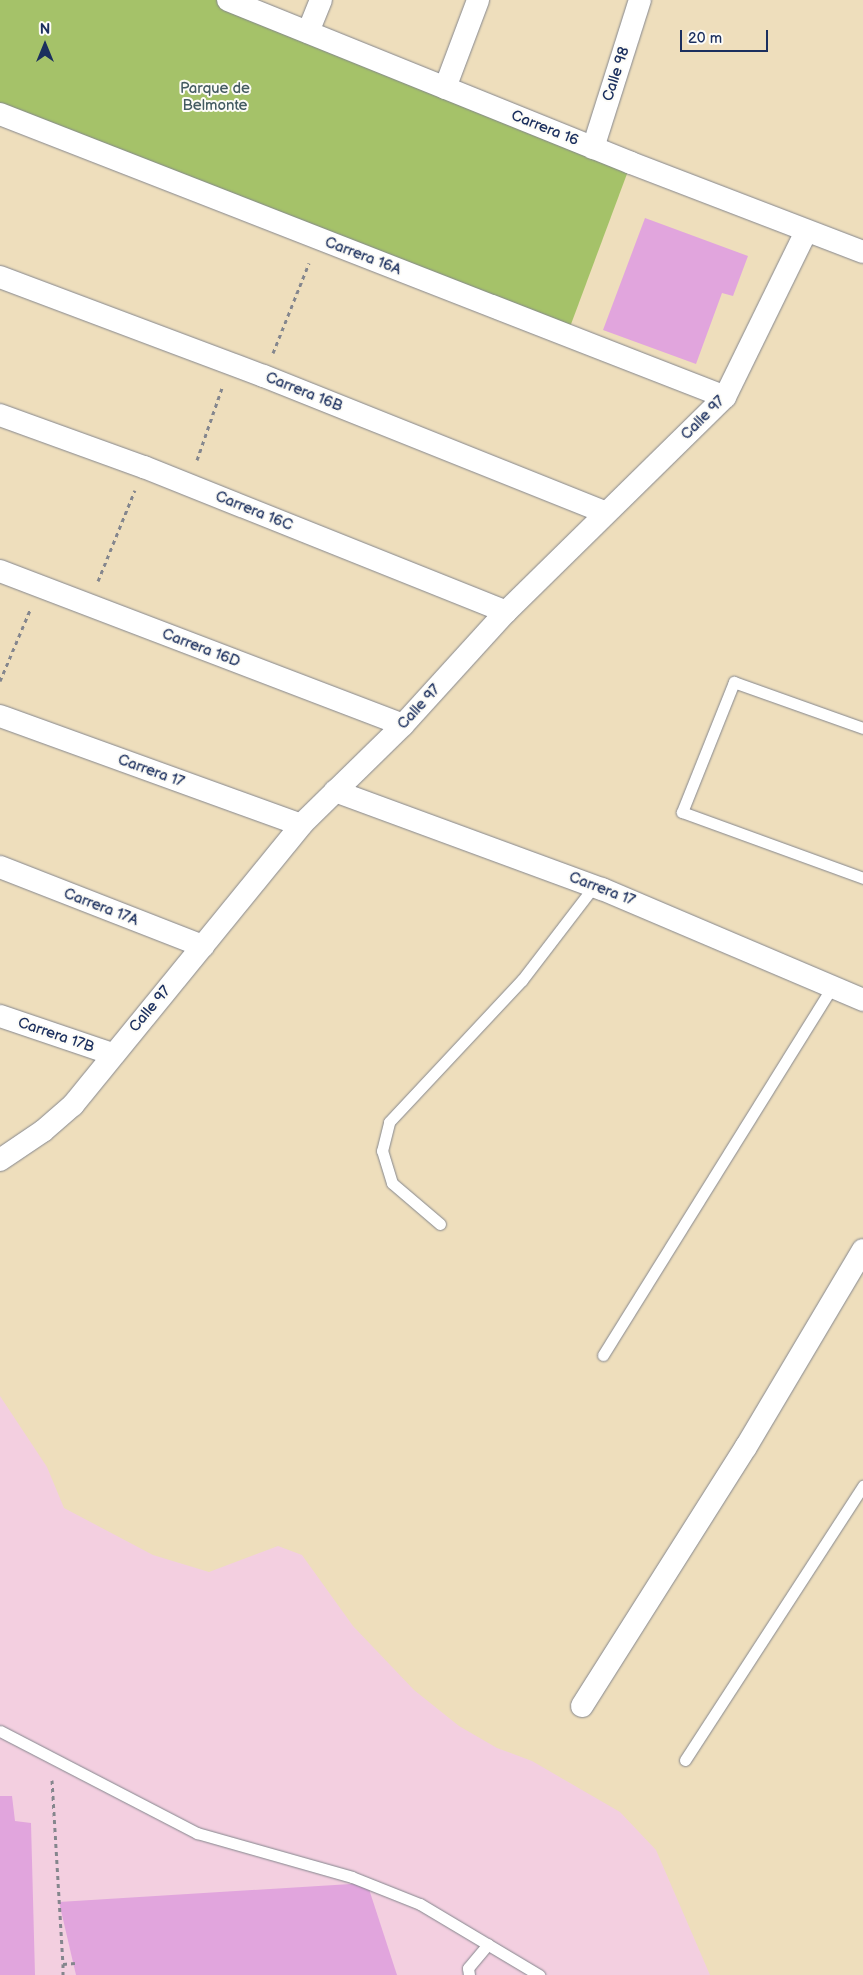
<!DOCTYPE html>
<style>
body{margin:0}
#map{position:relative;width:863px;height:1975px;overflow:hidden;background:#eedebc;font-family:"Balsamiq Sans",sans-serif}
div>[style]{position:absolute}
.built>*{inset:0;background:#f3cfe0}
.green>*{inset:0;background:#a5c269}
.building>*{inset:0;background:#e1a5dd}
.path>*{height:3px;margin-top:-1.5px;transform-origin:0;background:repeating-linear-gradient(90deg,#84868d 0 4px,transparent 0 8px)}
.roads{filter:drop-shadow(0 0 1px #84868d) drop-shadow(0 0 1px #84868d)}
.service>*{height:11px;margin:-5.5px;padding:0 5.5px;transform-origin:5.5px;border-radius:5.5px;background:#fff}
.minor>*{height:22px;margin:-11px;padding:0 11px;transform-origin:11px;border-radius:11px;background:#fff}
span{translate:-50% -50%;white-space:nowrap;text-align:center;line-height:1.15;-webkit-text-stroke:4px #fdfcf7;paint-order:stroke}
.street-label{font-size:15px;color:#1b2f5e}
.park-label{font-size:15px;color:#445b61}
.north{position:absolute;left:20px;top:20px;width:50px;height:50px;-webkit-text-stroke:4px #fdfcf7;paint-order:stroke;rotate:0deg;font-size:14px;font-weight:700;line-height:20px;text-align:center;color:#1b2f5e}
.north::after{content:'';display:block;margin:auto;width:18px;height:22px;background:#1b2f5e;clip-path:polygon(50% 0,100% 100%,50% 72%,0 100%)}
.scale{position:absolute;left:680px;top:30px;width:88px;height:22px;box-sizing:border-box;border:2px solid #1b2f5e;border-top:0;padding-left:6px;font-size:15px;line-height:18px;white-space:nowrap;color:#1b2f5e;-webkit-text-stroke:4px #fdfcf7;paint-order:stroke}
</style>
<div id="map">
<div class="built">
<i style="clip-path:polygon(0 1396px,47px 1467px,64px 1508px,153px 1555px,209px 1572px,278px 1546px,302px 1555px,353px 1626px,414px 1690px,459px 1726px,497px 1748px,532px 1761px,620px 1812px,656px 1850px,710px 1975px,0 1975px)"></i>
</div>
<div class="green">
<i style="clip-path:polygon(0 0,228px 0,631px 163px,567px 335px,0 114px)"></i>
</div>
<div class="building">
<i style="clip-path:polygon(645px 218px,748px 256px,733px 296px,722px 293px,696px 364px,603px 330px)"></i>
<i style="clip-path:polygon(0 1796px,12px 1796px,15px 1821px,31px 1823px,35px 1975px,0 1975px)"></i>
<i style="clip-path:polygon(367px 1883px,397px 1975px,76px 1975px,59px 1902px)"></i>
</div>
<div class="path">
<i style="left:273px;top:353px;width:97px;rotate:-68.2deg"></i>
<i style="left:197px;top:460px;width:76px;rotate:-70.9deg"></i>
<i style="left:98px;top:581px;width:98px;rotate:-67.9deg"></i>
<i style="left:0;top:681px;width:77px;rotate:-67.1deg"></i>
<i style="left:52px;top:1780px;width:184px;rotate:86.6deg"></i>
<i style="left:63px;top:1964px;width:12px;rotate:-5deg"></i>
<i style="left:63px;top:1964px;width:11px;rotate:90deg"></i>
</div>
<div class="roads">
<div class="service">
<i style="left:863px;top:728px;width:137px;rotate:-160.4deg"></i>
<i style="left:734px;top:682px;width:140px;rotate:111.8deg"></i>
<i style="left:682px;top:812px;width:193px;rotate:20deg"></i>
<i style="left:440px;top:1224px;width:63px;rotate:-139.5deg"></i>
<i style="left:392px;top:1183px;width:34px;rotate:-107deg"></i>
<i style="left:382px;top:1151px;width:30px;rotate:-76deg"></i>
<i style="left:389px;top:1122px;width:195px;rotate:-46.9deg"></i>
<i style="left:522px;top:980px;width:118px;rotate:-52.5deg"></i>
<i style="left:603px;top:1355px;width:433px;rotate:-58.1deg"></i>
<i style="left:0;top:1731px;width:222px;rotate:27.4deg"></i>
<i style="left:197px;top:1833px;width:161px;rotate:15.8deg"></i>
<i style="left:352px;top:1877px;width:73px;rotate:21.7deg"></i>
<i style="left:420px;top:1904px;width:139px;rotate:30.8deg"></i>
<i style="left:685px;top:1760px;width:327px;rotate:-57deg"></i>
<i style="left:469px;top:1975px;width:7px;rotate:-98deg"></i>
<i style="left:468px;top:1968px;width:31px;rotate:-50deg"></i>
</div>
<div class="minor">
<i style="left:228px;top:0;width:435px;rotate:22deg"></i>
<i style="left:631px;top:163px;width:248px;rotate:21deg"></i>
<i style="left:308px;top:32px;width:35px;rotate:-68deg"></i>
<i style="left:445px;top:88px;width:94px;rotate:-69.4deg"></i>
<i style="left:0;top:114px;width:778px;rotate:21.32deg"></i>
<i style="left:593px;top:148px;width:155px;rotate:-72.4deg"></i>
<i style="left:0;top:277px;width:282px;rotate:20.6deg"></i>
<i style="left:264px;top:376px;width:368px;rotate:21.8deg"></i>
<i style="left:0;top:415px;width:153px;rotate:19.9deg"></i>
<i style="left:144px;top:467px;width:390px;rotate:21.8deg"></i>
<i style="left:0;top:571px;width:431px;rotate:20.9deg"></i>
<i style="left:0;top:716px;width:320px;rotate:19.9deg"></i>
<i style="left:335px;top:791px;width:284px;rotate:20.2deg"></i>
<i style="left:602px;top:889px;width:284px;rotate:23deg"></i>
<i style="left:0;top:867px;width:218px;rotate:21.3deg"></i>
<i style="left:0;top:1016px;width:118px;rotate:18.7deg"></i>
<i style="left:0;top:1160px;width:52px;rotate:-34deg"></i>
<i style="left:43px;top:1131px;width:40px;rotate:-41deg"></i>
<i style="left:73px;top:1105px;width:361px;rotate:-50.8deg"></i>
<i style="left:301px;top:825px;width:143px;rotate:-44.4deg"></i>
<i style="left:403px;top:725px;width:153px;rotate:-47.7deg"></i>
<i style="left:506px;top:612px;width:307px;rotate:-44.5deg"></i>
<i style="left:725px;top:397px;width:184px;rotate:-63.9deg"></i>
<i style="left:582px;top:1706px;width:307px;rotate:-57.7deg"></i>
<i style="left:746px;top:1447px;width:229px;rotate:-59.3deg"></i>
</div>
</div>
<div class="street-label">
<span style="left:616px;top:74px;rotate:-72deg">Calle 98</span>
<span style="left:545px;top:128px;rotate:22deg">Carrera 16</span>
<span style="left:363px;top:256px;rotate:21deg">Carrera 16A</span>
<span style="left:304px;top:392px;rotate:22deg">Carrera 16B</span>
<span style="left:703px;top:418px;rotate:-45deg">Calle 97</span>
<span style="left:254px;top:511px;rotate:22deg">Carrera 16C</span>
<span style="left:201px;top:648px;rotate:21deg">Carrera 16D</span>
<span style="left:419px;top:707px;rotate:-47deg">Calle 97</span>
<span style="left:151px;top:771px;rotate:20deg">Carrera 17</span>
<span style="left:602px;top:889px;rotate:21deg">Carrera 17</span>
<span style="left:101px;top:907px;rotate:21deg">Carrera 17A</span>
<span style="left:150px;top:1009px;rotate:-50deg">Calle 97</span>
<span style="left:56px;top:1035px;rotate:19deg">Carrera 17B</span>
</div>
<div class="park-label">
<span style="left:215px;top:97px">Parque de<br>Belmonte</span>
</div>
<div class="north">N</div>
<div class="scale">20 m</div>
</div>
